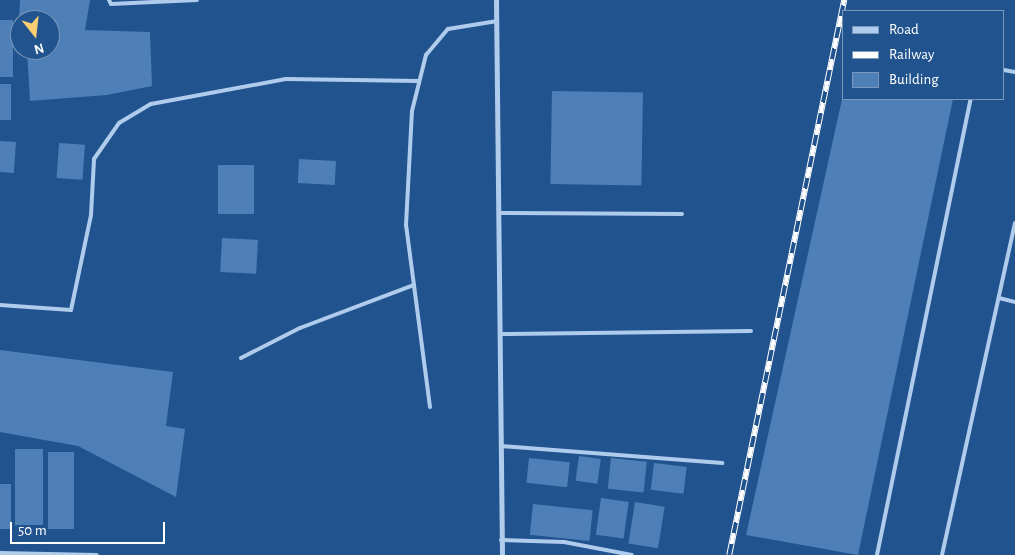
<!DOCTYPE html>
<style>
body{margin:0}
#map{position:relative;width:1015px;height:555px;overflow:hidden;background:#21538e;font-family:"Alegreya Sans",sans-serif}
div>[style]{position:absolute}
.building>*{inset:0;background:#4e7fb7;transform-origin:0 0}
.lane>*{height:4px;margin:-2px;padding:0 2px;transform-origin:2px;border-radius:2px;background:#b0ccec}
.street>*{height:5px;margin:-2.5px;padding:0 2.5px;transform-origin:2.5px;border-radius:2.5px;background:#b0ccec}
.rail>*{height:5.5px;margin-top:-2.75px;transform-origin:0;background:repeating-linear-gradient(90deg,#21538e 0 11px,#fff 0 22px);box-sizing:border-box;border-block:1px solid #fff}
span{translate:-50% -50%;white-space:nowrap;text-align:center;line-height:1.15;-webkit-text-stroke:5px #21538e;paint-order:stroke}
.legend{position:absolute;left:842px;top:10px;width:162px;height:90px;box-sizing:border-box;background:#21538e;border:1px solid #7a98bb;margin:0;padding:6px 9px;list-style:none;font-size:15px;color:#fff}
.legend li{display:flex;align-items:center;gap:10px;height:25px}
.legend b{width:25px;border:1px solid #7a98bb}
.north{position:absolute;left:10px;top:10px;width:50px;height:50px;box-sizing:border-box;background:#21538e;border:1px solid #7a98bb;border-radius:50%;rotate:164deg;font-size:14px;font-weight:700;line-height:20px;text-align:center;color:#fff}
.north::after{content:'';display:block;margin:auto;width:18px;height:22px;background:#f9cf71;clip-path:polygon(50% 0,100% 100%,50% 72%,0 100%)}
.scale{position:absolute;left:10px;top:522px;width:155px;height:22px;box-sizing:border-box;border:2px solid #fff;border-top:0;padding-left:6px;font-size:15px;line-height:18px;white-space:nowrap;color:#fff;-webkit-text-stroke:4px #21538e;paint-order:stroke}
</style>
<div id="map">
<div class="building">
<i style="clip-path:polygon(20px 0,90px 0,85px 30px,150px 32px,152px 86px,107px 95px,30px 101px,27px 50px,50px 50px,50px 20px,19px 20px)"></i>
<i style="left:0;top:20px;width:13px;height:57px"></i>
<i style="left:0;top:84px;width:11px;height:36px"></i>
<i style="clip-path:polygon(844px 90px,844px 99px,953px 99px,858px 555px,746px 535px)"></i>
<i style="left:552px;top:91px;width:91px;height:93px;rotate:1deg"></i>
<i style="left:0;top:141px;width:16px;height:31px;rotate:4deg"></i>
<i style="left:59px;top:143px;width:26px;height:35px;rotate:4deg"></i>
<i style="left:299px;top:159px;width:37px;height:24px;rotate:3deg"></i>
<i style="left:218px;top:165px;width:36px;height:49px"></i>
<i style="left:222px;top:238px;width:36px;height:34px;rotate:3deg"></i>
<i style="clip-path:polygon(0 350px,173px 372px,166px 426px,185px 429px,176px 497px,78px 446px,0 432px)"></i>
<i style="left:15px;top:449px;width:28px;height:76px"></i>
<i style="left:48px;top:452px;width:26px;height:77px"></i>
<i style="left:579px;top:456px;width:22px;height:25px;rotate:8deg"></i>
<i style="left:529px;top:458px;width:41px;height:25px;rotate:6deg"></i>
<i style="left:611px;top:458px;width:36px;height:31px;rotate:6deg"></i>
<i style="left:654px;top:463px;width:33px;height:27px;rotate:7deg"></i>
<i style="left:0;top:484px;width:11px;height:45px"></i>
<i style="left:601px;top:498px;width:28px;height:37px;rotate:8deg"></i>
<i style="left:635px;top:502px;width:30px;height:42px;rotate:9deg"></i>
<i style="left:533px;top:504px;width:60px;height:31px;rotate:6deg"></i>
</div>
<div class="lane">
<i style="left:109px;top:0;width:4px;rotate:63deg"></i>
<i style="left:111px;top:4px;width:86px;rotate:-2.7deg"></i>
<i style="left:1004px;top:70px;width:11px;rotate:10deg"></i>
<i style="left:499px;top:213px;width:183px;rotate:0.3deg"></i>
<i style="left:999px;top:298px;width:16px;rotate:14deg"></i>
<i style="left:0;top:305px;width:71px;rotate:4deg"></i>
<i style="left:71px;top:310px;width:97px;rotate:-78.1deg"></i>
<i style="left:91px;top:215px;width:56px;rotate:-86.9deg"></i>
<i style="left:94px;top:159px;width:44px;rotate:-55.2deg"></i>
<i style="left:119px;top:123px;width:37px;rotate:-31deg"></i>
<i style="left:151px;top:104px;width:137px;rotate:-10.5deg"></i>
<i style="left:286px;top:79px;width:133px;rotate:0.9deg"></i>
<i style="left:500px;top:334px;width:251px;rotate:-0.7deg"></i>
<i style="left:241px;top:358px;width:66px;rotate:-27deg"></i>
<i style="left:300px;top:328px;width:122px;rotate:-20.7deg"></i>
<i style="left:430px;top:407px;width:184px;rotate:-97.5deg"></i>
<i style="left:406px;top:225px;width:114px;rotate:-87deg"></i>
<i style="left:412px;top:111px;width:58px;rotate:-76deg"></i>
<i style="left:426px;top:55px;width:34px;rotate:-50deg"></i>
<i style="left:448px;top:29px;width:50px;rotate:-9.3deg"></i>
<i style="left:501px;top:446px;width:222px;rotate:4.4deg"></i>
<i style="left:501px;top:540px;width:63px;rotate:1.8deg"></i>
<i style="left:564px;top:542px;width:69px;rotate:10.8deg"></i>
<i style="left:877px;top:555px;width:466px;rotate:-78.4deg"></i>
<i style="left:942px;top:555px;width:340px;rotate:-77.6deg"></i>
</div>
<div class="street">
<i style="left:496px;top:0;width:555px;rotate:89.38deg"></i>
<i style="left:0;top:553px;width:96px;rotate:1.2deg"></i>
</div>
<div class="rail">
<i style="left:729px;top:555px;width:567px;rotate:-78.29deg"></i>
</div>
<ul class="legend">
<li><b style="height:6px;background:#b0ccec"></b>Road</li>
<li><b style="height:6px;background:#fff"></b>Railway</li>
<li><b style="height:14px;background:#4e7fb7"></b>Building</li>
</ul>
<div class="north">N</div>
<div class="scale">50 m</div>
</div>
